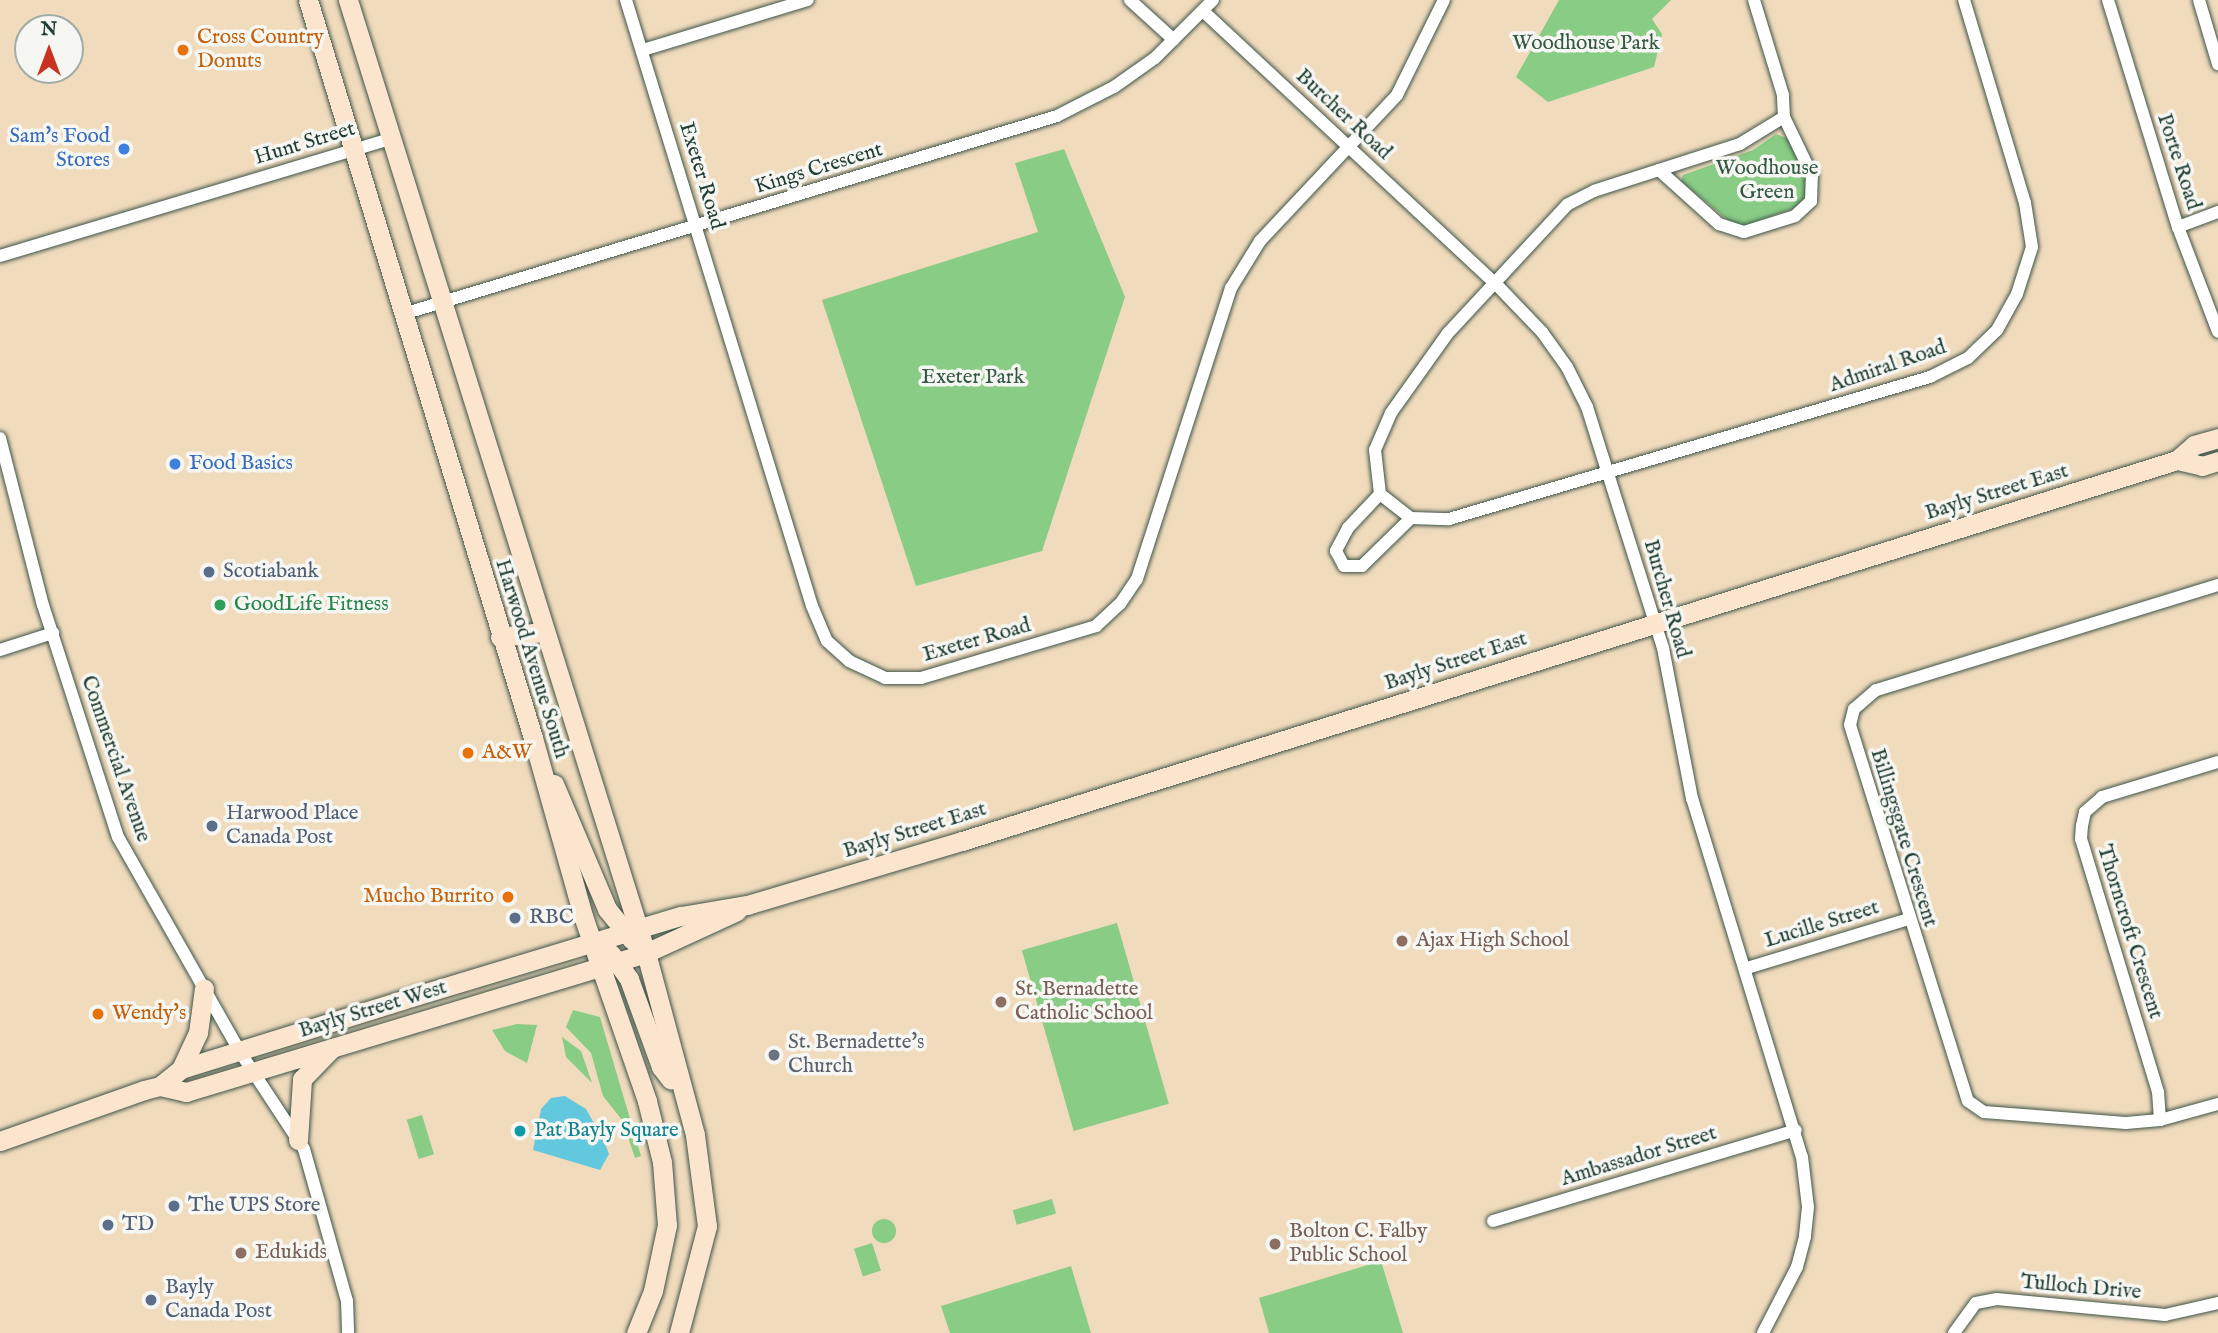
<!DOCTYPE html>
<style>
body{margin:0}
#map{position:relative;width:2218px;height:1333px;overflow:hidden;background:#f1dbbd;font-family:"IM FELL English",serif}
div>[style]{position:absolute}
.green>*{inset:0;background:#89cc85;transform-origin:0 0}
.round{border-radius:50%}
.water>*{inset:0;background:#61c8de}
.roads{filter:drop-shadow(0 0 2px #3e5549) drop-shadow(0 0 2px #3e5549)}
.minor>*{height:12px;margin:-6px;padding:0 6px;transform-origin:6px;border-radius:6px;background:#fff}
.secondary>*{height:19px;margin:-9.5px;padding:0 9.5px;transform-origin:9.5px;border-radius:9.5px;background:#fce5cf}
.dots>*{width:19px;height:19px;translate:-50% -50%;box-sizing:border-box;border:4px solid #f6f6f2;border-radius:50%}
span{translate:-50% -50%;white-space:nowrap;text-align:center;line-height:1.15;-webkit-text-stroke:7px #f6f6f2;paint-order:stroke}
.food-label{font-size:21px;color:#c56008}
.left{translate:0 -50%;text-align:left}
.right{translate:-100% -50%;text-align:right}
.park-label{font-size:21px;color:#345a44}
.street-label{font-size:21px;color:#1f3d34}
.shop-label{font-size:21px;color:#366cbe}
.service-label{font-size:21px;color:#4e5e75}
.leisure-label{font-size:21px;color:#27864d}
.education-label{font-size:21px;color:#785e54}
.worship-label{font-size:21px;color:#5b616d}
.culture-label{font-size:21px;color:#0d838f}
.north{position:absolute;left:14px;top:14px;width:70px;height:70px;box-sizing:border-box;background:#f6f6f2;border:2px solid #a0aca6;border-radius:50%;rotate:0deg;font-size:19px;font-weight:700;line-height:28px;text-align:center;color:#1f3d34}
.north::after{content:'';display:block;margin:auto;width:24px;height:32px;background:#c8321e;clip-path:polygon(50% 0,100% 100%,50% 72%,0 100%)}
</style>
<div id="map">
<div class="green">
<i style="clip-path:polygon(1559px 0,1671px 0,1652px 19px,1662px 34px,1654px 67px,1548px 102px,1516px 77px)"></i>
<i style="clip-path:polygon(1776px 134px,1794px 141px,1807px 181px,1807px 193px,1797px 207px,1744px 226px,1729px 221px,1681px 181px,1683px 175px,1753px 150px)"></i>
<i style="clip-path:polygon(1064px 149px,1125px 297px,1042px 551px,916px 586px,822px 300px,1038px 232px,1015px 163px)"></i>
<i style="left:1117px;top:923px;width:188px;height:99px;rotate:74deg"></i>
<i style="clip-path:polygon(573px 1010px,600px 1017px,641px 1156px,635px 1158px,622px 1120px,603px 1096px,591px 1053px,566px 1027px)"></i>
<i style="clip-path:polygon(517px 1024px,537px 1025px,527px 1063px,505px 1051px,492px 1030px)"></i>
<i style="clip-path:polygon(562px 1037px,581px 1051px,592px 1083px,566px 1057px)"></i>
<i style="left:422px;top:1115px;width:41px;height:16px;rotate:73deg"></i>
<i style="left:1052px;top:1199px;width:15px;height:41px;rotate:74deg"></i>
<i class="round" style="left:872px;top:1219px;width:24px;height:24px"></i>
<i style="left:872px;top:1243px;width:29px;height:19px;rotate:72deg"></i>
<i style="clip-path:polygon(1381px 1261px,1403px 1333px,1269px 1333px,1259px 1298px)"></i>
<i style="clip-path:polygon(1071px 1266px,1091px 1333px,950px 1333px,941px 1306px)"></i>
</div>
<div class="water">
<i style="clip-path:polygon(565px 1096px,586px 1109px,604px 1141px,609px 1154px,600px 1170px,533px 1150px,541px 1109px,551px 1098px)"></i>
</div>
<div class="roads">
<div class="minor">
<i style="left:626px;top:0;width:634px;rotate:72.94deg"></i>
<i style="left:812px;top:606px;width:38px;rotate:67deg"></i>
<i style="left:827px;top:641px;width:30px;rotate:42deg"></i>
<i style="left:849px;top:661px;width:40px;rotate:25deg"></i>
<i style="left:885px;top:678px;width:36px"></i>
<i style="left:921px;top:678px;width:183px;rotate:-16.5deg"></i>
<i style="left:1096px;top:626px;width:33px;rotate:-43deg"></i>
<i style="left:1120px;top:604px;width:30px;rotate:-56deg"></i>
<i style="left:1137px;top:579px;width:306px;rotate:-72.1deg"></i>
<i style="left:1231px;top:288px;width:55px;rotate:-58.3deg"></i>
<i style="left:1260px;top:241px;width:200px;rotate:-46.8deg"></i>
<i style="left:1397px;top:95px;width:106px;rotate:-63.7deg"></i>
<i style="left:1130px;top:0;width:59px;rotate:42.3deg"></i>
<i style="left:2108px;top:0;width:238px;rotate:72.9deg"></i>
<i style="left:2178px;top:227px;width:112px;rotate:69.1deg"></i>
<i style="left:2199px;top:0;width:67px;rotate:73.5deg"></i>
<i style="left:1203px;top:11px;width:399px;rotate:43deg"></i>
<i style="left:1495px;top:283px;width:68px;rotate:46.2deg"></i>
<i style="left:1542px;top:332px;width:43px;rotate:54.5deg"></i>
<i style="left:1567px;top:367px;width:45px;rotate:63.4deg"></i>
<i style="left:1587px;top:407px;width:253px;rotate:72.5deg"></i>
<i style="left:1663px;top:648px;width:153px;rotate:79.1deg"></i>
<i style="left:1692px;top:798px;width:375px;rotate:73deg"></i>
<i style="left:1802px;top:1157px;width:50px;rotate:83.2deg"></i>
<i style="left:1808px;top:1207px;width:30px;rotate:96deg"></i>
<i style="left:1805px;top:1237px;width:31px;rotate:105deg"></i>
<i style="left:1797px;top:1267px;width:74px;rotate:117.3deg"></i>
<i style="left:643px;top:50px;width:172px;rotate:-16.9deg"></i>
<i style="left:1784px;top:117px;width:52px;rotate:148.5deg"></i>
<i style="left:1740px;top:144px;width:153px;rotate:162.2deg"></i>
<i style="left:1594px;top:191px;width:30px;rotate:153deg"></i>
<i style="left:1567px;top:205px;width:175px;rotate:132.9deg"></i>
<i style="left:1448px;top:333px;width:98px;rotate:125.5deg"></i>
<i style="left:1391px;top:413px;width:40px;rotate:113.4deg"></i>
<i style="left:1375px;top:450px;width:44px;rotate:83.5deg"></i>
<i style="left:1380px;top:494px;width:39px;rotate:38deg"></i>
<i style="left:1411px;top:518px;width:38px;rotate:2deg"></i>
<i style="left:1449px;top:519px;width:502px;rotate:-16.45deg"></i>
<i style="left:1930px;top:377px;width:42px;rotate:-26.6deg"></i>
<i style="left:1968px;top:358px;width:40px;rotate:-44deg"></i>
<i style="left:1997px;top:330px;width:41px;rotate:-60.9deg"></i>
<i style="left:2017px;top:294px;width:49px;rotate:-72.3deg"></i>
<i style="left:2032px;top:247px;width:45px;rotate:-99deg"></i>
<i style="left:2025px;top:203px;width:212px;rotate:-106.7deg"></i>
<i style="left:1659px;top:170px;width:81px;rotate:42deg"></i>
<i style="left:1719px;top:224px;width:26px;rotate:18deg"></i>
<i style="left:1744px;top:232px;width:53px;rotate:-17.4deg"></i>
<i style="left:1795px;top:216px;width:22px;rotate:-43deg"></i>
<i style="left:1811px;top:201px;width:26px;rotate:-88deg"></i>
<i style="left:1812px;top:175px;width:64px;rotate:-115.8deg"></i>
<i style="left:1784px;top:117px;width:22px;rotate:-93deg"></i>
<i style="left:1783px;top:95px;width:99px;rotate:-107deg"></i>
<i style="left:2178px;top:227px;width:43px;rotate:-20.6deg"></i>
<i style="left:0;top:256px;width:408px;rotate:-16.7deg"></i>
<i style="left:403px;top:314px;width:683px;rotate:-16.84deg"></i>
<i style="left:1057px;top:116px;width:64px;rotate:-27deg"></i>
<i style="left:1114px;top:87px;width:50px;rotate:-35.3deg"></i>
<i style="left:1155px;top:58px;width:82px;rotate:-45deg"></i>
<i style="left:0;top:438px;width:172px;rotate:75.6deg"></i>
<i style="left:43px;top:605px;width:244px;rotate:72.1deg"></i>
<i style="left:118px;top:837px;width:247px;rotate:60.4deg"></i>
<i style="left:240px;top:1052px;width:116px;rotate:56.6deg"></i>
<i style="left:304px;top:1149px;width:158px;rotate:74.2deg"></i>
<i style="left:347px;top:1301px;width:32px;rotate:88deg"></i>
<i style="left:1380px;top:494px;width:47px;rotate:133.3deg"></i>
<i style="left:1348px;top:528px;width:26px;rotate:118deg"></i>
<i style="left:1336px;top:551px;width:17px;rotate:62deg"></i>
<i style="left:1344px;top:566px;width:18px"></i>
<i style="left:1362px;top:566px;width:69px;rotate:-44.4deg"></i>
<i style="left:2218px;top:585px;width:358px;rotate:162.9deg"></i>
<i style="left:1876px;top:690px;width:29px;rotate:139deg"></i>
<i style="left:1854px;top:709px;width:16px;rotate:104deg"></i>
<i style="left:1850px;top:725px;width:394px;rotate:72.6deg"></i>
<i style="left:1968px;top:1101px;width:19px;rotate:35deg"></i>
<i style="left:1984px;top:1112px;width:142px;rotate:4.4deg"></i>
<i style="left:2126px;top:1123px;width:34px;rotate:-5deg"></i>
<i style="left:2160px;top:1120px;width:60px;rotate:-15.4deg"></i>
<i style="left:0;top:650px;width:56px;rotate:-17.8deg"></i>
<i style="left:1747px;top:968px;width:168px;rotate:-16.9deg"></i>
<i style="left:2160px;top:1120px;width:28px;rotate:-94deg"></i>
<i style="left:2158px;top:1092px;width:264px;rotate:-106.9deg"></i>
<i style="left:2081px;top:839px;width:13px;rotate:-86deg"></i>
<i style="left:2082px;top:826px;width:14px;rotate:-78deg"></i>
<i style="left:2085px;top:812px;width:23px;rotate:-41deg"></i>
<i style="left:2102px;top:797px;width:121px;rotate:-16.8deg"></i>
<i style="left:1493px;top:1221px;width:316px;rotate:-16.7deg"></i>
<i style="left:1954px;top:1333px;width:37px;rotate:-54deg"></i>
<i style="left:1976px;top:1303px;width:21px;rotate:-11deg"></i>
<i style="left:1997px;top:1299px;width:169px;rotate:5.4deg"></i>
<i style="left:2165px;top:1315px;width:54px;rotate:-12.8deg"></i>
</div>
<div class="secondary">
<i style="left:308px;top:0;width:772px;rotate:73.04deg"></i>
<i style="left:533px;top:738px;width:185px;rotate:74.3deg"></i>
<i style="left:583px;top:916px;width:196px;rotate:70.9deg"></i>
<i style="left:647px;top:1101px;width:63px;rotate:76.2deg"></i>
<i style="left:662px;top:1162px;width:63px;rotate:85.5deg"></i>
<i style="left:667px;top:1225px;width:67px;rotate:102deg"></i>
<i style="left:653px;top:1291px;width:45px;rotate:112deg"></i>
<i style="left:348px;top:0;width:999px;rotate:72.64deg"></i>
<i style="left:646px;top:953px;width:188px;rotate:74.9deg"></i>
<i style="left:695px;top:1135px;width:92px;rotate:82.5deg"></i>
<i style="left:707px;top:1226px;width:111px;rotate:104.7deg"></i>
<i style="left:2177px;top:460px;width:26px;rotate:13deg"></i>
<i style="left:2202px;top:466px;width:17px;rotate:-17deg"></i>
<i style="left:500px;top:637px;width:42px;rotate:-6.8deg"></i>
<i style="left:554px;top:784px;width:136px;rotate:67deg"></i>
<i style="left:607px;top:909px;width:40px;rotate:51deg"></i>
<i style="left:611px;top:954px;width:31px;rotate:54deg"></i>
<i style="left:629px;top:979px;width:94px;rotate:70deg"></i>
<i style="left:661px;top:1067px;width:16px;rotate:52deg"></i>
<i style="left:181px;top:1069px;width:40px;rotate:-65deg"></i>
<i style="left:198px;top:1033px;width:45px;rotate:-82.4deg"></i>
<i style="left:160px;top:1086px;width:27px;rotate:-39deg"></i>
<i style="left:181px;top:1069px;width:232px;rotate:-17.3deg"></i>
<i style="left:402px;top:1000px;width:291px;rotate:-16.8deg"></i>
<i style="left:681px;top:916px;width:67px;rotate:-9.5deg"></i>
<i style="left:747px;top:905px;width:224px;rotate:-16.6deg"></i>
<i style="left:962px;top:841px;width:1273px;rotate:-17.41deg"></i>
<i style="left:2177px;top:460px;width:23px;rotate:-41deg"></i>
<i style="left:2194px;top:445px;width:25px;rotate:-16deg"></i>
<i style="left:298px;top:1140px;width:61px;rotate:-86.2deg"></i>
<i style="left:302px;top:1079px;width:43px;rotate:-45.9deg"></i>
<i style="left:0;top:1141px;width:153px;rotate:-19.5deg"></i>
<i style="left:144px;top:1090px;width:16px;rotate:-14deg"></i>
<i style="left:160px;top:1086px;width:27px;rotate:13deg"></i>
<i style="left:186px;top:1092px;width:481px;rotate:-16.8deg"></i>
<i style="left:646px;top:953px;width:100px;rotate:-24.8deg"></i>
</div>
</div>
<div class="dots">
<i style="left:183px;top:50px;background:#e8710a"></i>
<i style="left:124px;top:149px;background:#3f7fe0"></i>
<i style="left:175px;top:464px;background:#3f7fe0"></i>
<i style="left:209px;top:572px;background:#5c6f8a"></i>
<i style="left:220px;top:605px;background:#2e9e5b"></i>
<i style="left:468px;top:753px;background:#e8710a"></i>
<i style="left:212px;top:826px;background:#5c6f8a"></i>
<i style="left:508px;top:897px;background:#e8710a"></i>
<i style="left:515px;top:918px;background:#5c6f8a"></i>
<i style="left:1402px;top:941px;background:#8d6e63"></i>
<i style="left:1001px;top:1002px;background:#8d6e63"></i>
<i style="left:98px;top:1014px;background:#e8710a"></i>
<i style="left:774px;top:1055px;background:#6b7280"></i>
<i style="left:520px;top:1131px;background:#0f9aa8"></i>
<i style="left:174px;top:1206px;background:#5c6f8a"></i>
<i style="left:108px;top:1225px;background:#5c6f8a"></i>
<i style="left:1275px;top:1244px;background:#8d6e63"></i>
<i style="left:241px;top:1253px;background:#8d6e63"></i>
<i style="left:151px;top:1300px;background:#5c6f8a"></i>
</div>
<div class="food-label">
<span class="left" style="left:197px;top:50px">Cross Country<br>Donuts</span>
<span class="left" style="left:482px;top:753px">A&amp;W</span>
<span class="right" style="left:494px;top:897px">Mucho Burrito</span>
<span class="left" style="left:112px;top:1014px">Wendy's</span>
</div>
<div class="park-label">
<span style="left:1586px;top:44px">Woodhouse Park</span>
<span style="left:1767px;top:181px">Woodhouse<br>Green</span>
<span style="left:973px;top:378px">Exeter Park</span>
</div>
<div class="street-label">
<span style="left:1343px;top:115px;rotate:43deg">Burcher Road</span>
<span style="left:305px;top:144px;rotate:-17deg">Hunt Street</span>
<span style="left:2178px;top:162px;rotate:72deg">Porte Road</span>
<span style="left:819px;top:169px;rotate:-17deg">Kings Crescent</span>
<span style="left:701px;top:176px;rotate:73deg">Exeter Road</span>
<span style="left:1888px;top:367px;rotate:-19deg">Admiral Road</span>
<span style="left:1997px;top:493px;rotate:-17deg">Bayly Street East</span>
<span style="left:1666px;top:599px;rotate:74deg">Burcher Road</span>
<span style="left:977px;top:641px;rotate:-16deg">Exeter Road</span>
<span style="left:531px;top:659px;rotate:73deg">Harwood Avenue South</span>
<span style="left:1456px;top:662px;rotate:-18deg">Bayly Street East</span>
<span style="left:115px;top:759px;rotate:71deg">Commercial Avenue</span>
<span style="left:915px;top:831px;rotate:-17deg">Bayly Street East</span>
<span style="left:1903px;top:838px;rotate:73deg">Billingsgate Crescent</span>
<span style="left:1822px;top:925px;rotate:-17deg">Lucille Street</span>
<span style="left:2129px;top:932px;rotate:73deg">Thorncroft Crescent</span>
<span style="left:373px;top:1010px;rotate:-17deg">Bayly Street West</span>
<span style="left:1639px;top:1157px;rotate:-17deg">Ambassador Street</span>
<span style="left:2081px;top:1288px;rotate:5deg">Tulloch Drive</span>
</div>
<div class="shop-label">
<span class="right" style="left:110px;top:149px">Sam's Food<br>Stores</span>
<span class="left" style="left:189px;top:464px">Food Basics</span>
</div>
<div class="service-label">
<span class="left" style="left:223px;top:572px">Scotiabank</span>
<span class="left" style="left:226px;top:826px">Harwood Place<br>Canada Post</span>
<span class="left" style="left:529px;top:918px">RBC</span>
<span class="left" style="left:188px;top:1206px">The UPS Store</span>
<span class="left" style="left:122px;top:1225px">TD</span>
<span class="left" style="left:165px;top:1300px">Bayly<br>Canada Post</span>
</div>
<div class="leisure-label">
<span class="left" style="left:234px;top:605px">GoodLife Fitness</span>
</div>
<div class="education-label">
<span class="left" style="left:1416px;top:941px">Ajax High School</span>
<span class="left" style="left:1015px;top:1002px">St. Bernadette<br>Catholic School</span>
<span class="left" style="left:1289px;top:1244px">Bolton C. Falby<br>Public School</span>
<span class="left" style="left:255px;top:1253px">Edukids</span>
</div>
<div class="worship-label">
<span class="left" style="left:788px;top:1055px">St. Bernadette's<br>Church</span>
</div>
<div class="culture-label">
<span class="left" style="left:534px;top:1131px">Pat Bayly Square</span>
</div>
<div class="north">N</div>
</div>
